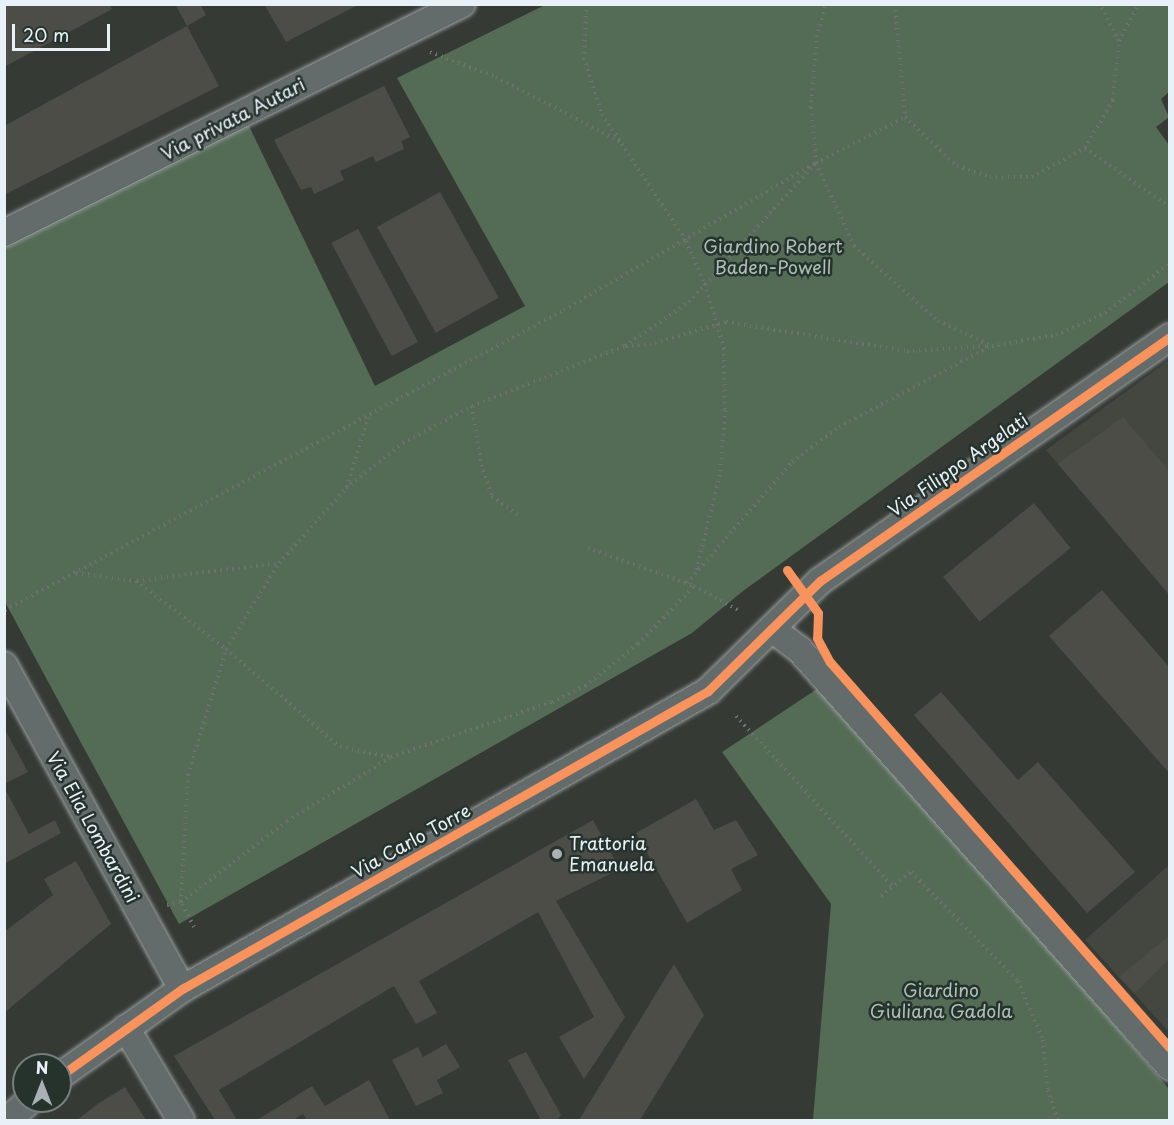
<!DOCTYPE html>
<style>
body{margin:0}
#map{position:relative;width:1174px;height:1125px;overflow:hidden;background:#353a35;font-family:"Playpen Sans",sans-serif}
div>[style]{position:absolute}
.built>*{inset:0;background:#444740}
.green>*{inset:0;background:#546c56}
.building>*{inset:0;background:#4d4d48;transform-origin:0 0}
.path>*{height:4px;margin-top:-2px;transform-origin:0;background:repeating-linear-gradient(90deg,#6e7170 0 1.5px,transparent 0 6px)}
.roads{filter:drop-shadow(0 0 2px #9a9e9e) drop-shadow(0 0 2px #9a9e9e)}
.minor>*{height:26px;margin:-13px;padding:0 13px;transform-origin:13px;border-radius:13px;background:#646b6b}
.cycleway>*{height:9px;margin:-4.5px;padding:0 4.5px;transform-origin:4.5px;border-radius:4.5px;background:#f8935d}
.dots>*{width:16px;height:16px;translate:-50% -50%;box-sizing:border-box;border:3px solid #26332d;border-radius:50%}
span{translate:-50% -50%;white-space:nowrap;text-align:center;line-height:1.15;-webkit-text-stroke:5px #26332d;paint-order:stroke}
.street-label{font-size:18px;color:#e8f1f8}
.park-label{font-size:18px;color:#afbfb9}
.poi-label{font-size:18px;color:#e8f1f8}
.left{translate:0 -50%;text-align:left}
.frame{position:absolute;inset:0;border:6px solid #e8f1f8;pointer-events:none}
.north{position:absolute;left:12px;top:1053px;width:60px;height:60px;box-sizing:border-box;background:#26332d;border:2px solid #747f7e;border-radius:50%;rotate:0deg;font-size:16px;font-weight:700;line-height:24px;text-align:center;color:#e8f1f8}
.north::after{content:'';display:block;margin:auto;width:21px;height:27px;background:#a9b1b4;clip-path:polygon(50% 0,100% 100%,50% 72%,0 100%)}
.scale{position:absolute;left:12px;top:24px;width:98px;height:27px;box-sizing:border-box;border:3px solid #e8f1f8;border-top:0;padding-left:8px;font-size:18px;line-height:21px;white-space:nowrap;color:#e8f1f8;-webkit-text-stroke:4px #26332d;paint-order:stroke}
</style>
<div id="map">
<div class="built">
<i style="clip-path:polygon(1169px 360px,1169px 595px,1046px 450px)"></i>
<i style="clip-path:polygon(1169px 865px,1169px 1032px,1085px 940px)"></i>
</div>
<div class="green">
<i style="clip-path:polygon(545px 5px,1169px 5px,1169px 92px,1161px 99px,1169px 117px,1156px 127px,1169px 145px,1169px 282px,743px 591px,692px 633px,179px 924px,5px 602px,5px 247px,248px 124px,375px 386px,525px 306px,397px 78px)"></i>
<i style="clip-path:polygon(817px 689px,954px 836px,1169px 1089px,1169px 1120px,813px 1120px,831px 904px,722px 752px)"></i>
</div>
<div class="building">
<i style="clip-path:polygon(4px 4px,109px 4px,112px 9px,4px 67px)"></i>
<i style="clip-path:polygon(175px 4px,200px 4px,206px 15px,187px 26px)"></i>
<i style="clip-path:polygon(264px 4px,360px 4px,286px 42px)"></i>
<i style="clip-path:polygon(187px 26px,219px 86px,4px 195px,4px 126px)"></i>
<i style="clip-path:polygon(384px 86px,410px 137px,401px 141px,404px 149px,376px 162px,373px 156px,340px 171px,344px 180px,314px 194px,311px 187px,301px 190px,274px 140px)"></i>
<i style="left:440px;top:192px;width:121px;height:72px;rotate:61deg"></i>
<i style="left:358px;top:229px;width:128px;height:30px;rotate:62deg"></i>
<i style="clip-path:polygon(1123px 417px,1170px 472px,1170px 595px,1058px 464px)"></i>
<i style="left:1034px;top:503px;width:58px;height:117px;rotate:51deg"></i>
<i style="clip-path:polygon(1102px 590px,1170px 668px,1170px 774px,1049px 636px)"></i>
<i style="clip-path:polygon(941px 692px,1018px 780px,1038px 762px,1135px 872px,1087px 913px,914px 715px)"></i>
<i style="clip-path:polygon(4px 728px,28px 772px,4px 784px)"></i>
<i style="clip-path:polygon(4px 787px,29px 834px,55px 820px,61px 833px,4px 864px)"></i>
<i style="clip-path:polygon(696px 799px,714px 830px,736px 820px,758px 855px,731px 869px,742px 890px,687px 923px,636px 833px)"></i>
<i style="clip-path:polygon(593px 820px,620px 869px,556px 901px,625px 1017px,584px 1079px,559px 1037px,594px 1017px,538px 912px,419px 981px,437px 1013px,416px 1024px,394px 986px,219px 1090px,237px 1120px,215px 1120px,174px 1056px)"></i>
<i style="clip-path:polygon(76px 861px,111px 924px,4px 1013px,4px 932px,53px 895px,44px 879px)"></i>
<i style="clip-path:polygon(1170px 935px,1170px 958px,1135px 993px,1119px 977px)"></i>
<i style="clip-path:polygon(674px 964px,704px 1015px,640px 1120px,579px 1120px)"></i>
<i style="clip-path:polygon(446px 1044px,460px 1067px,437px 1080px,443px 1093px,416px 1106px,392px 1060px,418px 1047px,423px 1057px)"></i>
<i style="clip-path:polygon(526px 1052px,561px 1115px,558px 1120px,541px 1120px,508px 1060px)"></i>
<i style="clip-path:polygon(369px 1080px,390px 1120px,307px 1120px,303px 1114px,293px 1120px,257px 1120px,312px 1086px,325px 1106px)"></i>
<i style="clip-path:polygon(125px 1087px,146px 1120px,77px 1120px,99px 1103px)"></i>
</div>
<div class="path">
<i style="left:586px;top:4px;width:54px;rotate:92.1deg"></i>
<i style="left:584px;top:58px;width:59px;rotate:72.2deg"></i>
<i style="left:602px;top:114px;width:152px;rotate:56.5deg"></i>
<i style="left:686px;top:241px;width:47px;rotate:66.2deg"></i>
<i style="left:705px;top:284px;width:67px;rotate:73.5deg"></i>
<i style="left:724px;top:348px;width:62px;rotate:89.1deg"></i>
<i style="left:725px;top:410px;width:65px;rotate:94.4deg"></i>
<i style="left:720px;top:475px;width:100px;rotate:103.9deg"></i>
<i style="left:895px;top:4px;width:113px;rotate:84.9deg"></i>
<i style="left:905px;top:117px;width:71px;rotate:43.3deg"></i>
<i style="left:957px;top:166px;width:35px;rotate:18deg"></i>
<i style="left:990px;top:177px;width:42px"></i>
<i style="left:1032px;top:177px;width:60px;rotate:-28.7deg"></i>
<i style="left:1085px;top:148px;width:56px;rotate:-59.7deg"></i>
<i style="left:1113px;top:100px;width:59px;rotate:-84.2deg"></i>
<i style="left:1119px;top:41px;width:42px;rotate:-117.2deg"></i>
<i style="left:1119px;top:41px;width:42px;rotate:-61.6deg"></i>
<i style="left:430px;top:52px;width:71px;rotate:20.7deg"></i>
<i style="left:496px;top:77px;width:141px;rotate:27.5deg"></i>
<i style="left:1085px;top:148px;width:103px;rotate:34.8deg"></i>
<i style="left:816px;top:163px;width:91px;rotate:65.4deg"></i>
<i style="left:854px;top:246px;width:113px;rotate:41.8deg"></i>
<i style="left:938px;top:321px;width:60px;rotate:24.8deg"></i>
<i style="left:992px;top:346px;width:65px;rotate:-9.8deg"></i>
<i style="left:1056px;top:335px;width:54px;rotate:-24.2deg"></i>
<i style="left:1105px;top:313px;width:82px;rotate:-37.6deg"></i>
<i style="left:626px;top:346px;width:29px;rotate:-6deg"></i>
<i style="left:655px;top:343px;width:74px;rotate:-16.5deg"></i>
<i style="left:726px;top:322px;width:183px;rotate:9.1deg"></i>
<i style="left:907px;top:351px;width:81px;rotate:-3.5deg"></i>
<i style="left:472px;top:406px;width:60px;rotate:81.3deg"></i>
<i style="left:481px;top:465px;width:33px;rotate:70deg"></i>
<i style="left:492px;top:496px;width:32px;rotate:36deg"></i>
<i style="left:347px;top:487px;width:73px;rotate:-73.3deg"></i>
<i style="left:588px;top:548px;width:113px;rotate:19.7deg"></i>
<i style="left:694px;top:586px;width:50px;rotate:28.6deg"></i>
<i style="left:76px;top:573px;width:61px;rotate:7.6deg"></i>
<i style="left:136px;top:581px;width:113px;rotate:37.1deg"></i>
<i style="left:226px;top:649px;width:150px;rotate:40.7deg"></i>
<i style="left:340px;top:747px;width:52px;rotate:11.1deg"></i>
<i style="left:391px;top:757px;width:170px;rotate:-18.9deg"></i>
<i style="left:552px;top:702px;width:37px;rotate:-26deg"></i>
<i style="left:585px;top:686px;width:68px;rotate:-38.4deg"></i>
<i style="left:638px;top:644px;width:81px;rotate:-46deg"></i>
<i style="left:137px;top:581px;width:142px;rotate:-7.3deg"></i>
<i style="left:687px;top:583px;width:160px;rotate:-49deg"></i>
<i style="left:792px;top:462px;width:59px;rotate:-36.7deg"></i>
<i style="left:839px;top:427px;width:172px;rotate:-28.1deg"></i>
<i style="left:5px;top:610px;width:634px;rotate:-28.22deg"></i>
<i style="left:564px;top:310px;width:292px;rotate:-30.3deg"></i>
<i style="left:816px;top:163px;width:100px;rotate:-27.3deg"></i>
<i style="left:736px;top:716px;width:232px;rotate:47.4deg"></i>
<i style="left:881px;top:896px;width:38px;rotate:-39deg"></i>
<i style="left:911px;top:872px;width:153px;rotate:45.5deg"></i>
<i style="left:1018px;top:981px;width:64px;rotate:67deg"></i>
<i style="left:1043px;top:1040px;width:50px;rotate:84.3deg"></i>
<i style="left:1048px;top:1090px;width:32px;rotate:72deg"></i>
<i style="left:167px;top:905px;width:14px;rotate:-12deg"></i>
<i style="left:181px;top:902px;width:133px;rotate:-37.4deg"></i>
<i style="left:287px;top:821px;width:121px;rotate:-31.5deg"></i>
<i style="left:194px;top:927px;width:28px;rotate:-117deg"></i>
<i style="left:181px;top:902px;width:127px;rotate:-86.8deg"></i>
<i style="left:188px;top:775px;width:132px;rotate:-73.2deg"></i>
<i style="left:226px;top:649px;width:101px;rotate:-58.4deg"></i>
<i style="left:279px;top:563px;width:101px;rotate:-48.2deg"></i>
<i style="left:346px;top:488px;width:73px;rotate:-38.3deg"></i>
<i style="left:403px;top:443px;width:78px;rotate:-28.2deg"></i>
<i style="left:472px;top:406px;width:164px;rotate:-21.4deg"></i>
<i style="left:625px;top:346px;width:78px;rotate:-34.5deg"></i>
<i style="left:689px;top:302px;width:188px;rotate:-47.6deg"></i>
<i style="left:816px;top:163px;width:55px;rotate:-95.2deg"></i>
<i style="left:811px;top:108px;width:71px;rotate:-85.2deg"></i>
<i style="left:817px;top:37px;width:34px;rotate:-75deg"></i>
</div>
<div class="roads">
<div class="minor">
<i style="left:4px;top:233px;width:512px;rotate:-26.57deg"></i>
<i style="left:772px;top:629px;width:34px;rotate:37deg"></i>
<i style="left:799px;top:649px;width:559px;rotate:48.41deg"></i>
<i style="left:4px;top:665px;width:370px;rotate:61.2deg"></i>
<i style="left:126px;top:1028px;width:107px;rotate:59.1deg"></i>
<i style="left:60px;top:1076px;width:150px;rotate:-35.5deg"></i>
<i style="left:182px;top:989px;width:605px;rotate:-29.53deg"></i>
<i style="left:708px;top:691px;width:157px;rotate:-44.5deg"></i>
<i style="left:820px;top:581px;width:427px;rotate:-34.9deg"></i>
<i style="left:8px;top:1120px;width:28px;rotate:-42deg"></i>
</div>
</div>
<div class="cycleway">
<i style="left:787px;top:570px;width:53px;rotate:54.2deg"></i>
<i style="left:818px;top:613px;width:25px;rotate:92deg"></i>
<i style="left:817px;top:638px;width:27px;rotate:62deg"></i>
<i style="left:830px;top:662px;width:514px;rotate:48.63deg"></i>
<i style="left:60px;top:1076px;width:150px;rotate:-35.5deg"></i>
<i style="left:182px;top:989px;width:605px;rotate:-29.53deg"></i>
<i style="left:708px;top:691px;width:157px;rotate:-44.5deg"></i>
<i style="left:820px;top:581px;width:427px;rotate:-34.9deg"></i>
</div>
<div class="dots">
<i style="left:557px;top:854px;background:#a9b1b4"></i>
</div>
<div class="street-label">
<span style="left:233px;top:119px;rotate:-27deg">Via privata Autari</span>
<span style="left:958px;top:465px;rotate:-35deg">Via Filippo Argelati</span>
<span style="left:93px;top:827px;rotate:61deg">Via Elia Lombardini</span>
<span style="left:411px;top:841px;rotate:-29deg">Via Carlo Torre</span>
</div>
<div class="park-label">
<span style="left:773px;top:257px">Giardino Robert<br>Baden-Powell</span>
<span style="left:941px;top:1001px">Giardino<br>Giuliana Gadola</span>
</div>
<div class="poi-label">
<span class="left" style="left:569px;top:854px">Trattoria<br>Emanuela</span>
</div>
<div class="frame"></div>
<div class="north">N</div>
<div class="scale">20 m</div>
</div>
